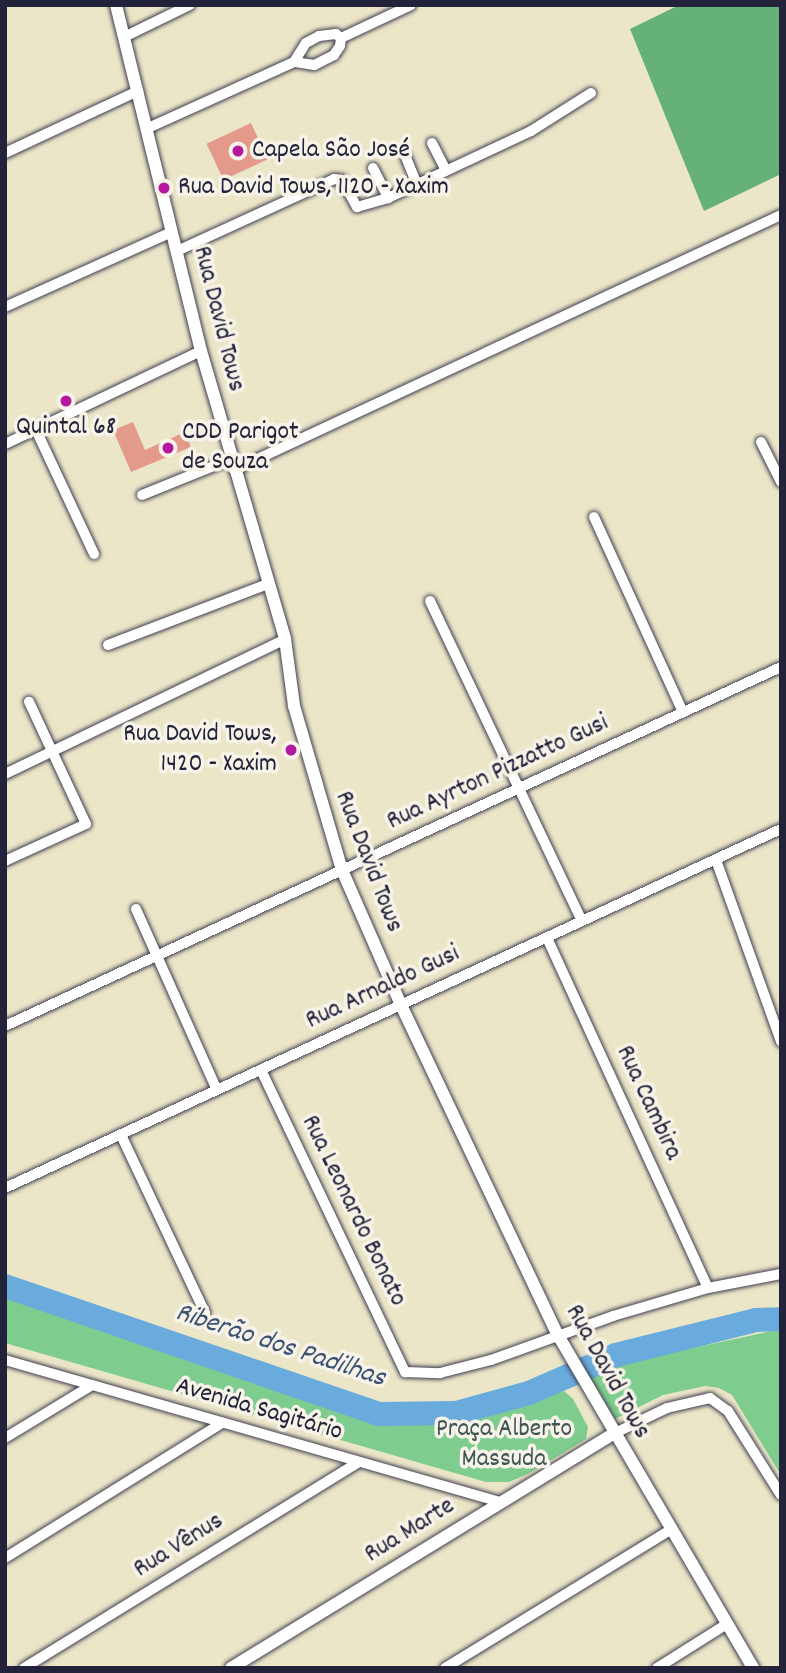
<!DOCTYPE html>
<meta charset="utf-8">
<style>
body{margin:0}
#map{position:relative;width:786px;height:1673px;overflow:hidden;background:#ece6c9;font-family:Dekko,sans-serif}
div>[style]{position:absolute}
.green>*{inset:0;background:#7ecd8e}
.forest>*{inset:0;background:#66b079}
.river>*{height:24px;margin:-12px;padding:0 12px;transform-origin:12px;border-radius:12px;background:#69abdd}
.building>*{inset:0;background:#e39a8b;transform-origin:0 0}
.roads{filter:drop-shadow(0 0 2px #403f50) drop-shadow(0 0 2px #403f50)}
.minor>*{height:10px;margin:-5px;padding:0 5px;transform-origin:5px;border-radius:5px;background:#fff}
.tertiary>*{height:12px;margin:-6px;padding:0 6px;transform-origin:6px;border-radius:6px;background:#fff}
.dots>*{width:19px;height:19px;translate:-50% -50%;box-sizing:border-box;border:4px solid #f7f3e8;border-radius:50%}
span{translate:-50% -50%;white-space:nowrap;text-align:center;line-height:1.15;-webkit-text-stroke:7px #f7f3e8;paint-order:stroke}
.poi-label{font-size:26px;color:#22223b}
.left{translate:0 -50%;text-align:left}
.right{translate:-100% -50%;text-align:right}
.street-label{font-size:26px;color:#22223b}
.park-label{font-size:26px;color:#3e5554}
.water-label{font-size:28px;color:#3b5274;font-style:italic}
.frame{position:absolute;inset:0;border:7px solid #22223b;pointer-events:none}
</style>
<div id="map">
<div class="green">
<i style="clip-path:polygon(5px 1294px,174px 1347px,368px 1417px,404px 1422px,450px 1421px,564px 1391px,573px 1399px,588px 1427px,586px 1439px,528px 1474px,509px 1482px,486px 1482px,5px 1343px)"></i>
<i style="clip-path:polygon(781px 1329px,781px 1475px,732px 1395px,719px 1388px,705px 1386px,663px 1395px,615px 1419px,591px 1378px,622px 1363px)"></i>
</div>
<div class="forest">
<i style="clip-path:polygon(679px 5px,781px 5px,781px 174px,704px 211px,630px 29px)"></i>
</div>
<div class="river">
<i style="left:5px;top:1286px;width:395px;rotate:18.9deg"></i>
<i style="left:379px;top:1414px;width:77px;rotate:-0.7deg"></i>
<i style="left:456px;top:1413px;width:76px;rotate:-15.3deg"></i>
<i style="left:529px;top:1393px;width:95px;rotate:-23.6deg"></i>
<i style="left:616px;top:1355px;width:144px;rotate:-14deg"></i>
<i style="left:756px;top:1320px;width:25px;rotate:-2deg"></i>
</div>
<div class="building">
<i style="left:251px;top:123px;width:40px;height:49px;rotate:65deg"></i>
<i style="clip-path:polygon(133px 422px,145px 450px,185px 432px,191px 447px,131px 472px,113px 430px)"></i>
</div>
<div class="roads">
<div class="minor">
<i style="left:336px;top:34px;width:6px;rotate:39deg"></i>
<i style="left:341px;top:38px;width:8px;rotate:97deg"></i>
<i style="left:340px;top:46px;width:11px;rotate:124deg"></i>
<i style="left:334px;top:55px;width:22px;rotate:153deg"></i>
<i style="left:314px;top:65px;width:20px;rotate:-171deg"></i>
<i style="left:294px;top:62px;width:22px;rotate:-58deg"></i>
<i style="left:306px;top:43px;width:15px;rotate:-28deg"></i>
<i style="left:319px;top:36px;width:17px;rotate:-7deg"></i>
<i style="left:124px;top:37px;width:73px;rotate:-25.9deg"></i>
<i style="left:341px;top:38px;width:77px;rotate:-25.2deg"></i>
<i style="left:148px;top:128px;width:160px;rotate:-24.3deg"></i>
<i style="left:432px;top:143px;width:31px;rotate:63deg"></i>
<i style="left:5px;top:153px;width:147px;rotate:-25deg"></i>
<i style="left:405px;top:155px;width:31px;rotate:68deg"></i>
<i style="left:373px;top:168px;width:34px;rotate:63deg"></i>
<i style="left:177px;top:251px;width:173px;rotate:-24.6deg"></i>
<i style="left:334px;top:179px;width:8px;rotate:7deg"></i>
<i style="left:342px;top:180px;width:31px;rotate:61deg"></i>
<i style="left:357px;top:207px;width:32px;rotate:-16deg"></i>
<i style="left:388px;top:198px;width:158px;rotate:-25.1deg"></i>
<i style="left:531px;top:131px;width:71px;rotate:-32.3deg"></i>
<i style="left:5px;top:307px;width:183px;rotate:-24.2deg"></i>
<i style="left:36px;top:430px;width:137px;rotate:64.9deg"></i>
<i style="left:761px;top:442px;width:45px;rotate:63.4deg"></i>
<i style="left:5px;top:444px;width:217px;rotate:-25.4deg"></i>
<i style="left:234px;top:470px;width:604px;rotate:-24.99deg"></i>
<i style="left:142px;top:495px;width:96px;rotate:-22deg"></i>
<i style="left:594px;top:517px;width:214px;rotate:65.5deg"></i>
<i style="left:430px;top:601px;width:354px;rotate:64.6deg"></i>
<i style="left:108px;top:645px;width:171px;rotate:-20.9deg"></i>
<i style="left:5px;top:774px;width:311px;rotate:-25.7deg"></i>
<i style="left:716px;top:860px;width:193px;rotate:70.3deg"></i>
<i style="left:5px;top:861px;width:89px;rotate:-24.6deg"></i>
<i style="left:86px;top:824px;width:135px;rotate:-115deg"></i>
<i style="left:136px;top:909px;width:198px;rotate:65.9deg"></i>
<i style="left:547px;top:938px;width:385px;rotate:65.3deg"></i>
<i style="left:5px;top:1026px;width:855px;rotate:-24.83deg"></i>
<i style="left:261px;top:1070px;width:335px;rotate:64.5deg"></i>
<i style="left:405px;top:1372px;width:35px;rotate:2deg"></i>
<i style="left:440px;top:1373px;width:53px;rotate:-14.3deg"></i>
<i style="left:491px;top:1360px;width:130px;rotate:-19.8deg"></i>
<i style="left:613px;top:1316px;width:99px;rotate:-16.4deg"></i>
<i style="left:708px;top:1288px;width:74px;rotate:-10.9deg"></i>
<i style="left:121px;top:1135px;width:197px;rotate:64.7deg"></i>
<i style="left:5px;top:1188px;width:855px;rotate:-24.83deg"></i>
<i style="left:5px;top:1360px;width:515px;rotate:16.01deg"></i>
<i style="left:613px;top:1434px;width:60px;rotate:-25.7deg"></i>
<i style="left:667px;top:1408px;width:44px;rotate:-13.1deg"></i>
<i style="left:710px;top:1398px;width:22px;rotate:36deg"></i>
<i style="left:728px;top:1411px;width:99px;rotate:57.8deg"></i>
<i style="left:5px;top:1438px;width:102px;rotate:-31.3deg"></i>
<i style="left:5px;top:1558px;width:256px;rotate:-31.9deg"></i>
<i style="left:24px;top:1668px;width:391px;rotate:-31.6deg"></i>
<i style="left:445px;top:1668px;width:266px;rotate:-31.5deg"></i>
<i style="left:657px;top:1668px;width:83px;rotate:-32.2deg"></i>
</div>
<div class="tertiary">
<i style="left:116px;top:5px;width:356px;rotate:76.2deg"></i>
<i style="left:201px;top:351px;width:300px;rotate:73.7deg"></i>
<i style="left:285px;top:639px;width:68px;rotate:82.3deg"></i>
<i style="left:294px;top:706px;width:171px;rotate:73.7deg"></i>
<i style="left:342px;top:870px;width:147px;rotate:66.4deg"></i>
<i style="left:401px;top:1005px;width:368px;rotate:64.6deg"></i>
<i style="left:559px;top:1337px;width:384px;rotate:59.6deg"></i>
<i style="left:231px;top:1668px;width:448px;rotate:-31.5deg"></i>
</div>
</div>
<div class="dots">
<i style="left:238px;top:151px;background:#b5179e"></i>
<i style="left:164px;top:188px;background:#b5179e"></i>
<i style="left:66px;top:401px;background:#b5179e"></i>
<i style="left:168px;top:448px;background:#b5179e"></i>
<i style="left:291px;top:750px;background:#b5179e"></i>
</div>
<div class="poi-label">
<span class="left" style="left:252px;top:151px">Capela São José</span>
<span class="left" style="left:178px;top:188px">Rua David Tows, 1120 - Xaxim</span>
<span style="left:66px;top:428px">Quintal 68</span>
<span class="left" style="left:182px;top:448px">CDD Parigot<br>de Souza</span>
<span class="right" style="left:277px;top:750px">Rua David Tows,<br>1420 - Xaxim</span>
</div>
<div class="street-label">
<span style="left:218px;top:319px;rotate:76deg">Rua David Tows</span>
<span style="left:498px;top:773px;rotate:-25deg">Rua Ayrton Pizzatto Gusi</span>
<span style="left:368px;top:862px;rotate:69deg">Rua David Tows</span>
<span style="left:383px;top:988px;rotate:-25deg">Rua Arnaldo Gusi</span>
<span style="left:648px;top:1103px;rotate:65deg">Rua Cambira</span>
<span style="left:353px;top:1211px;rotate:64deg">Rua Leonardo Bonato</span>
<span style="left:607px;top:1372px;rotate:61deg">Rua David Tows</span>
<span style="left:259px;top:1410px;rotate:16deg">Avenida Sagitário</span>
<span style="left:410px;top:1531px;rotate:-32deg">Rua Marte</span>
<span style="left:179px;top:1546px;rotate:-32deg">Rua Vênus</span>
</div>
<div class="park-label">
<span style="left:504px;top:1445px">Praça Alberto<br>Massuda</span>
</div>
<div class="water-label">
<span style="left:280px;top:1347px;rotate:18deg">Riberão dos Padilhas</span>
</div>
<div class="frame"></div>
</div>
